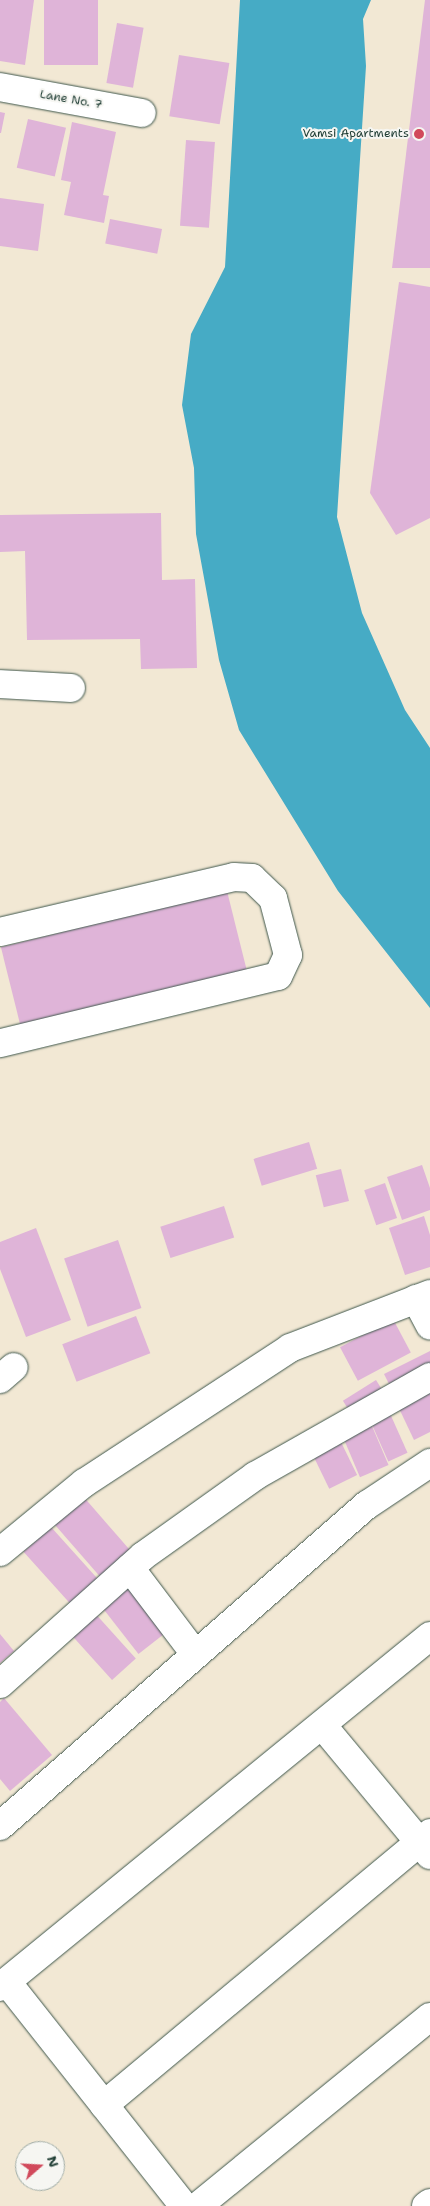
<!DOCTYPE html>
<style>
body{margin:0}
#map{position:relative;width:430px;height:2206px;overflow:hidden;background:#f2e8d4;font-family:"Shantell Sans",sans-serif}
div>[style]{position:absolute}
.water>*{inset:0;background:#46abc5}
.building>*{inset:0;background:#dfb4d8;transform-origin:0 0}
.roads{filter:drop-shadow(0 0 1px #3f574c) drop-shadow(0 0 1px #3f574c)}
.minor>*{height:28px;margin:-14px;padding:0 14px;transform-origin:14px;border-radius:14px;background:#fff}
.dots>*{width:14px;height:14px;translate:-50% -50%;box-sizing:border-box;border:2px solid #f6f6f2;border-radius:50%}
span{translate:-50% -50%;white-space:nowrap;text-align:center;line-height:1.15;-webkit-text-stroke:4px #f6f6f2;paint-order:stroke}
.street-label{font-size:12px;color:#1f3d34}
.poi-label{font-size:12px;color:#1f3d34}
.right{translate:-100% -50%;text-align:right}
.north{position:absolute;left:15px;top:2141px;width:50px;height:50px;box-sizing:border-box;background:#f6f6f2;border:1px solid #a0aca6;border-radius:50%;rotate:71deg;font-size:14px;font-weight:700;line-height:20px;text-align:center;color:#1f3d34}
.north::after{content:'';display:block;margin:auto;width:18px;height:22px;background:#d1495b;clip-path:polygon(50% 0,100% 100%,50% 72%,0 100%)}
</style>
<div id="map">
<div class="water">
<i style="clip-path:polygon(240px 0,371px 0,363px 19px,366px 66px,337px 517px,362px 613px,405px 710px,430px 748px,430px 1008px,338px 891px,239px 730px,219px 660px,196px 534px,194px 468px,182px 405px,191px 334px,225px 267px)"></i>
</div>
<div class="building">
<i style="clip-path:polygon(0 0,34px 0,25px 65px,0 61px)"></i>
<i style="left:44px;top:0;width:54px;height:65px"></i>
<i style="clip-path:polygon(425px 0,430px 0,430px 268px,392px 268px)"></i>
<i style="left:117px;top:23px;width:27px;height:61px;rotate:10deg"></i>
<i style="left:179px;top:55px;width:51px;height:62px;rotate:9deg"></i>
<i style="clip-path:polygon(0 112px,5px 113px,1px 133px,0 133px)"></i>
<i style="left:28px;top:119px;width:39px;height:50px;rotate:13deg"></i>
<i style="clip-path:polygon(72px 122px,116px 132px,103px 195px,109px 196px,104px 223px,64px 215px,71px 182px,61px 180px)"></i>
<i style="left:186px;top:140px;width:29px;height:86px;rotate:4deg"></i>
<i style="clip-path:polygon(0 198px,44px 204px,38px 251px,0 246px)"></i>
<i style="left:110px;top:219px;width:53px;height:25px;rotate:11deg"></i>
<i style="clip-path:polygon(399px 282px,430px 287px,430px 518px,396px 535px,370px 493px)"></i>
<i style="clip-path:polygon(161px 513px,162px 580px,195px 579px,197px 668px,141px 669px,140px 639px,27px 640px,25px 551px,0 552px,0 515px)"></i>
<i style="left:227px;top:891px;width:88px;height:233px;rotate:76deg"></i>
<i style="left:309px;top:1142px;width:28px;height:58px;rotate:73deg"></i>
<i style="clip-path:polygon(422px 1165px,430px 1188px,430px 1210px,402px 1220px,387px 1177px)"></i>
<i style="left:341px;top:1169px;width:33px;height:26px;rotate:76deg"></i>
<i style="left:385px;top:1183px;width:37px;height:22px;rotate:71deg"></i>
<i style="left:224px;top:1206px;width:33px;height:67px;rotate:72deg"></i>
<i style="clip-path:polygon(424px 1216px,430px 1235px,430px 1267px,405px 1275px,389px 1228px)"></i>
<i style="clip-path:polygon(36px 1228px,71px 1320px,26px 1337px,0 1269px,0 1242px)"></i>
<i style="left:118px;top:1240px;width:72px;height:57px;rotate:71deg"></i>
<i style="left:136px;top:1316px;width:40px;height:79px;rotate:69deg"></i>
<i style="left:393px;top:1319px;width:38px;height:60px;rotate:62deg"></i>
<i style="clip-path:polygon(430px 1351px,430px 1364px,389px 1384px,384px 1374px)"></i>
<i style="left:376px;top:1380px;width:13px;height:39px;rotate:58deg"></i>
<i style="clip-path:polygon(430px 1385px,430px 1432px,414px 1440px,396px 1402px)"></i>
<i style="left:388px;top:1409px;width:48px;height:21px;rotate:66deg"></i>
<i style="left:369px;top:1419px;width:50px;height:31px;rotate:67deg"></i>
<i style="left:340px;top:1440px;width:39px;height:31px;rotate:64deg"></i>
<i style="left:82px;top:1495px;width:77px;height:40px;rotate:49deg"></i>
<i style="left:51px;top:1527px;width:73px;height:37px;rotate:48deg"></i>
<i style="left:132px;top:1579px;width:63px;height:41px;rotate:52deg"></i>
<i style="left:93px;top:1611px;width:64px;height:32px;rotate:48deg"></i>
<i style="clip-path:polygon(0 1634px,14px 1651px,0 1663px)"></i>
<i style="clip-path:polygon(4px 1698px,52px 1755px,10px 1791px,0 1779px,0 1702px)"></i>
</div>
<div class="roads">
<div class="minor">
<i style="left:0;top:87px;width:144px;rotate:10.4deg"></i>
<i style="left:0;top:684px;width:71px;rotate:3.2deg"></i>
<i style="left:0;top:932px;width:240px;rotate:-13.2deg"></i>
<i style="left:234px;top:877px;width:18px;rotate:3deg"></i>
<i style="left:252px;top:878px;width:29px;rotate:44deg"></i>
<i style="left:273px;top:898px;width:59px;rotate:75.3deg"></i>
<i style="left:288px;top:955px;width:23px;rotate:115deg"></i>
<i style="left:278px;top:976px;width:286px;rotate:166.4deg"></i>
<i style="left:416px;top:1299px;width:30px;rotate:62deg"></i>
<i style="left:0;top:1379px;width:18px;rotate:-41deg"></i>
<i style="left:0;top:1552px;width:109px;rotate:-39.4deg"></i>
<i style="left:84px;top:1483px;width:246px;rotate:-33.2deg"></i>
<i style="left:290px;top:1348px;width:150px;rotate:-21.1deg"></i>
<i style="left:130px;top:1568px;width:108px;rotate:52.9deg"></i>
<i style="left:0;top:1684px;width:192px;rotate:-41.8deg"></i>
<i style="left:143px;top:1556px;width:138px;rotate:-35.5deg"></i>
<i style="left:255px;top:1476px;width:201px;rotate:-29.5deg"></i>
<i style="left:322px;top:1725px;width:169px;rotate:50.3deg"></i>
<i style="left:0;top:1826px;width:488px;rotate:-41.2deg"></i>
<i style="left:367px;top:1505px;width:76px;rotate:-33.7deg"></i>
<i style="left:7px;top:1982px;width:285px;rotate:51.7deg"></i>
<i style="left:0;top:1987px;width:555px;rotate:-39.22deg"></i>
<i style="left:104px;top:2105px;width:425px;rotate:-39.8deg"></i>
<i style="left:198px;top:2206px;width:299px;rotate:-39.2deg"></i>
<i style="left:426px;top:2206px;width:5px;rotate:-37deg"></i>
</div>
</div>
<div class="dots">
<i style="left:419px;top:134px;background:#d1495b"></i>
</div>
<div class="street-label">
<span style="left:71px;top:100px;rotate:10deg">Lane No. 7</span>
</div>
<div class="poi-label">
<span class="right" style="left:409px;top:134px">Vamsi Apartments</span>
</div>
<div class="north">N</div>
</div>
